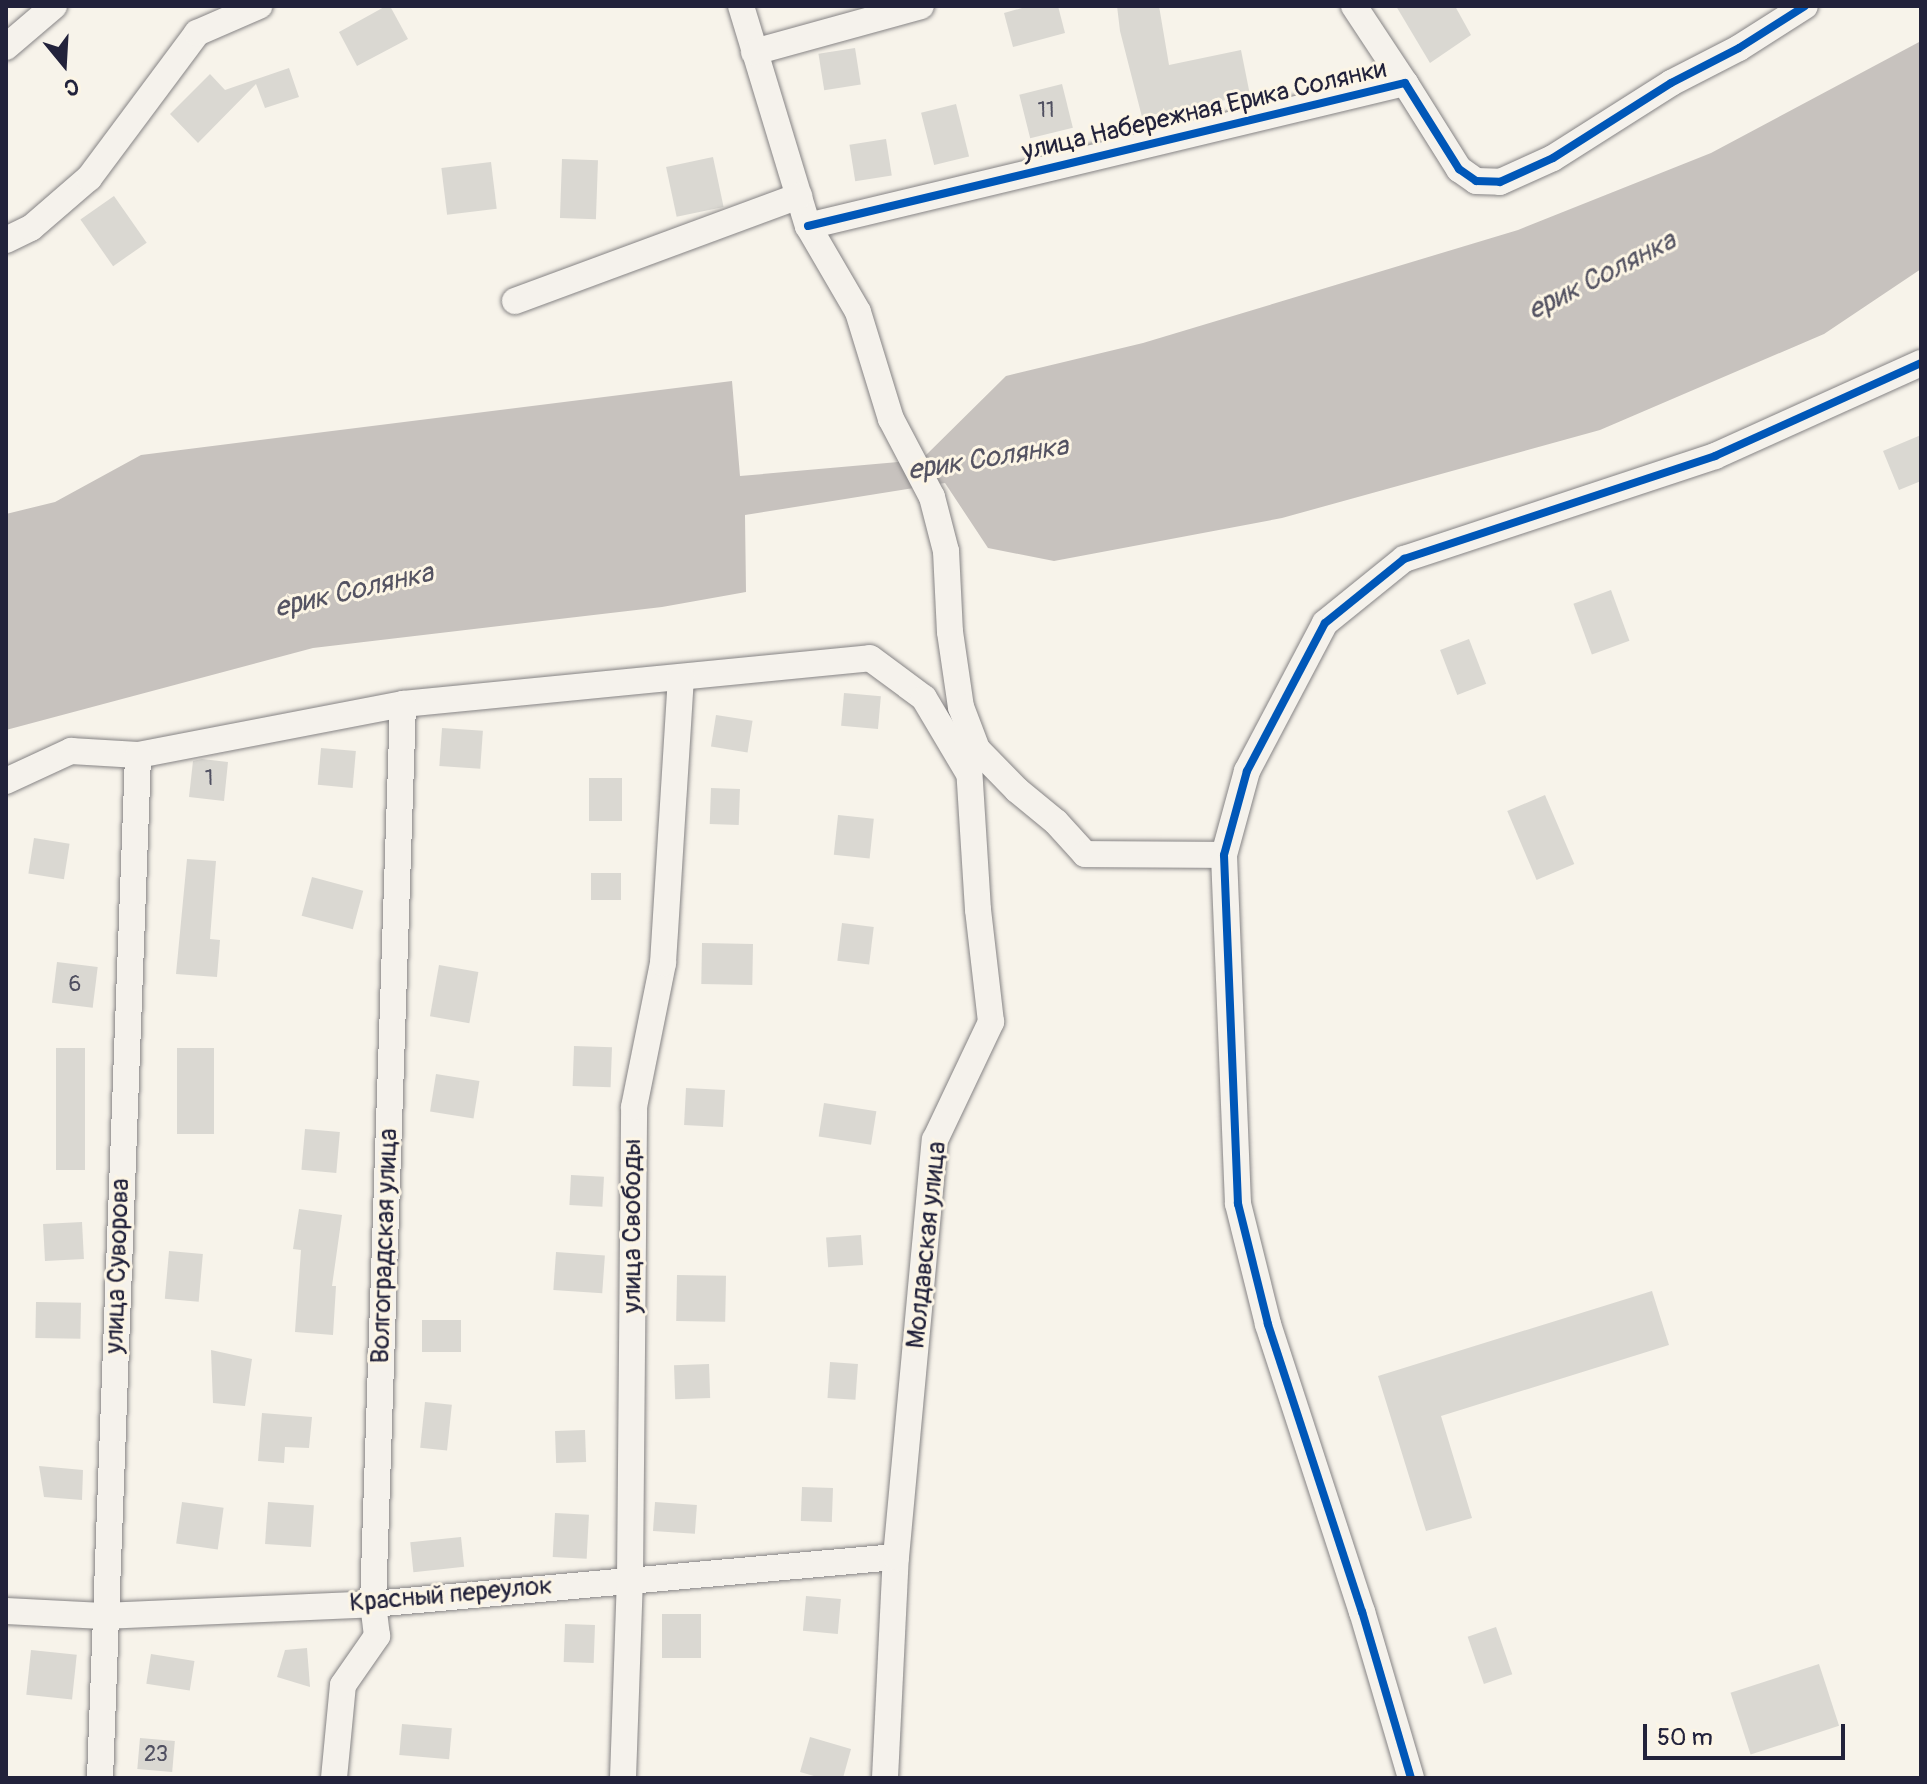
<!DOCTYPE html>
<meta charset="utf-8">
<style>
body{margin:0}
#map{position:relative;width:1927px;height:1784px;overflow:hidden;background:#f7f3ea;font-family:Pangolin,sans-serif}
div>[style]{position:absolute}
.water>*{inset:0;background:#c7c2be}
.building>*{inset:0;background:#dad8d2;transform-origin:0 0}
.roads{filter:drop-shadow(0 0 2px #868485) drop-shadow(0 0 2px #868485)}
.minor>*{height:26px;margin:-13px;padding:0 13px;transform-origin:13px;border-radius:13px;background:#f5f2ec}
.cycleway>*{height:8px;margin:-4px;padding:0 4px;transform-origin:4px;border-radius:4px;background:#0057b8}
span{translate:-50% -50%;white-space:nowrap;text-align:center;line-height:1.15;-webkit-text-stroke:6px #fcf5e5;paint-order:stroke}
.number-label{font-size:22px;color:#505061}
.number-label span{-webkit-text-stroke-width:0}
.street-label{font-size:26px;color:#22223b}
.water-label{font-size:28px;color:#545362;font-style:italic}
.frame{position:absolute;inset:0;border:8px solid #22223b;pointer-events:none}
.north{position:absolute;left:24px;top:24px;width:80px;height:80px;-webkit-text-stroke:6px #fcf5e5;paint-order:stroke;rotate:162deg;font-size:22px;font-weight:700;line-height:32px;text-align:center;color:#22223b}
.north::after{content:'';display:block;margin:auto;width:28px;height:36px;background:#22223b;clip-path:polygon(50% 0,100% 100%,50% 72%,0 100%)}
.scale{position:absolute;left:1643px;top:1724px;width:202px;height:36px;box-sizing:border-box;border:4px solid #22223b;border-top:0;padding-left:10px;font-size:24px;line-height:28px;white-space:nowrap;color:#22223b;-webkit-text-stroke:6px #fcf5e5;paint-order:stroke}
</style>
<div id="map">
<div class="water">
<i style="clip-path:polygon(1921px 41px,1921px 269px,1824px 334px,1600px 430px,1282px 518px,1054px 561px,988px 548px,945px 483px,745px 515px,746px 592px,662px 607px,313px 648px,6px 730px,6px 514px,55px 502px,141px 455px,732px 381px,740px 476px,921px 460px,1006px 376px,1143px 343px,1518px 230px,1711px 153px)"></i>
</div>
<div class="building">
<i style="clip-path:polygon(386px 6px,390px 6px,408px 39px,357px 66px,339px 32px)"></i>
<i style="clip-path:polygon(1029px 6px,1058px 6px,1065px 33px,1013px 47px,1004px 13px)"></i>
<i style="clip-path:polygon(1117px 6px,1159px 6px,1169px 65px,1241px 50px,1250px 95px,1142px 117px,1120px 31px)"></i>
<i style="clip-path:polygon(1396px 6px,1455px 6px,1471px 35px,1430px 63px)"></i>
<i style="left:855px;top:48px;width:37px;height:37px;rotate:81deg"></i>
<i style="clip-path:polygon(289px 68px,299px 97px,265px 108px,256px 84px,198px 143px,170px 114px,210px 74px,225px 90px)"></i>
<i style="left:1062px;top:84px;width:45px;height:44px;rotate:76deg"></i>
<i style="left:956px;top:104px;width:54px;height:36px;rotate:76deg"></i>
<i style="left:886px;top:139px;width:37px;height:37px;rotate:81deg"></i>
<i style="left:713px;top:157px;width:51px;height:48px;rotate:78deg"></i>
<i style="left:562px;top:159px;width:36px;height:59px;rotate:2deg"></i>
<i style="left:491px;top:162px;width:47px;height:50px;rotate:83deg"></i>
<i style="left:114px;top:196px;width:57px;height:41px;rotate:55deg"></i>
<i style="clip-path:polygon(1921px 435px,1921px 481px,1899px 490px,1883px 451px)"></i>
<i style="left:1611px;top:590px;width:54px;height:40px;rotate:70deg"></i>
<i style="left:1469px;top:639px;width:48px;height:31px;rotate:69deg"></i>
<i style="left:844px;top:693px;width:37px;height:33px;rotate:5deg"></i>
<i style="left:716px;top:715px;width:37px;height:32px;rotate:9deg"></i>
<i style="left:442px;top:728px;width:41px;height:38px;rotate:4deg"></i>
<i style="left:321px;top:748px;width:35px;height:37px;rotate:5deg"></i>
<i style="clip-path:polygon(202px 759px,228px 762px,224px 801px,189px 797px,193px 761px)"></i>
<i style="left:622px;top:778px;width:43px;height:33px;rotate:90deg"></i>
<i style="left:711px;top:788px;width:29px;height:36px;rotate:2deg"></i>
<i style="left:1545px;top:795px;width:75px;height:41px;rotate:67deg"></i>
<i style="left:838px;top:815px;width:36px;height:40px;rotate:6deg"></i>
<i style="left:34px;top:838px;width:36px;height:36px;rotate:9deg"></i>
<i style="clip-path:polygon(187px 859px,216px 861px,210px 939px,220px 940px,217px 977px,176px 974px)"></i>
<i style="left:591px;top:873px;width:30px;height:27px"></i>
<i style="left:312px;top:877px;width:53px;height:40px;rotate:15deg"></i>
<i style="left:842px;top:923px;width:32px;height:38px;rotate:7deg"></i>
<i style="left:702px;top:943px;width:51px;height:41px;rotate:1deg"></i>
<i style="left:57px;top:962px;width:41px;height:41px;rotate:7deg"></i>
<i style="left:439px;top:965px;width:40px;height:52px;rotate:10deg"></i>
<i style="left:574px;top:1046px;width:38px;height:40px;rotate:2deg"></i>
<i style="left:56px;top:1048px;width:29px;height:122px"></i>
<i style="left:177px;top:1048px;width:37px;height:86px"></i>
<i style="left:436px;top:1074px;width:44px;height:38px;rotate:9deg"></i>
<i style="left:686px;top:1088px;width:39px;height:37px;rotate:3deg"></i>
<i style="left:824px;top:1103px;width:53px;height:34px;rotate:9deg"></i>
<i style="left:305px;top:1129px;width:35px;height:41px;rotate:5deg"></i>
<i style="left:571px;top:1175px;width:33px;height:30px;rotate:3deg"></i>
<i style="clip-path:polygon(299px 1209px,342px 1215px,332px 1286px,336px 1286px,333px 1335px,295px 1332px,301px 1250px,293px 1249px)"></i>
<i style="left:82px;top:1222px;width:37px;height:39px;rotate:87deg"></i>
<i style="left:861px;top:1235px;width:30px;height:35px;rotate:86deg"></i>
<i style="left:169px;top:1251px;width:34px;height:48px;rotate:5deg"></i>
<i style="left:556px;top:1252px;width:49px;height:38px;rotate:4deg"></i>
<i style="left:677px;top:1275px;width:49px;height:46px;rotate:1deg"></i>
<i style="clip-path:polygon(1652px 1291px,1669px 1345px,1441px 1416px,1472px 1518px,1426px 1531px,1378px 1376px)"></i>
<i style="left:36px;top:1302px;width:45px;height:36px;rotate:1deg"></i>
<i style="left:461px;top:1320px;width:32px;height:39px;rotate:90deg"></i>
<i style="clip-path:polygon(211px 1350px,252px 1359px,245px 1406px,213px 1403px)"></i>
<i style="left:830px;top:1362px;width:28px;height:36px;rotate:4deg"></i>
<i style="left:709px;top:1364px;width:34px;height:35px;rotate:88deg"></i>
<i style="left:425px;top:1402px;width:27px;height:46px;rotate:6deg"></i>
<i style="clip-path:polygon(262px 1413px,312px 1417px,309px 1448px,285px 1447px,284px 1463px,258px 1461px)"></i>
<i style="left:585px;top:1430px;width:32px;height:30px;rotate:88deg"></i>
<i style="clip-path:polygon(39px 1466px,83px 1470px,82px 1500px,44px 1497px)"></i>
<i style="left:802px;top:1487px;width:31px;height:34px;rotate:2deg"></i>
<i style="left:182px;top:1502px;width:42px;height:42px;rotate:8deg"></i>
<i style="left:268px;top:1502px;width:46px;height:42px;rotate:4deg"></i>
<i style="left:655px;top:1502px;width:42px;height:29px;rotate:4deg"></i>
<i style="left:555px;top:1513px;width:34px;height:44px;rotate:3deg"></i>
<i style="left:461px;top:1537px;width:30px;height:51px;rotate:84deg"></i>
<i style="left:806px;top:1596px;width:35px;height:35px;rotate:5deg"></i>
<i style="left:662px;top:1614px;width:39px;height:44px"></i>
<i style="left:565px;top:1624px;width:30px;height:38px;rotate:2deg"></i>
<i style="left:1496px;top:1627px;width:50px;height:30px;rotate:71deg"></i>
<i style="clip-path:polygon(307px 1648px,310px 1687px,277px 1677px,285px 1650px)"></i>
<i style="left:31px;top:1650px;width:46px;height:45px;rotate:6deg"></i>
<i style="left:151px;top:1654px;width:44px;height:30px;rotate:9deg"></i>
<i style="left:1819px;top:1664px;width:65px;height:93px;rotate:72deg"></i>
<i style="left:402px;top:1724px;width:50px;height:31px;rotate:5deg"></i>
<i style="clip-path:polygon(810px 1737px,851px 1749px,843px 1778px,821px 1778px,800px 1772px)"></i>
<i style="left:140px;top:1738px;width:35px;height:31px;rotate:5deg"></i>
</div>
<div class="roads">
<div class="minor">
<i style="left:741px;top:6px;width:230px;rotate:73.1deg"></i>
<i style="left:808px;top:226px;width:99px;rotate:59.8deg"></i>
<i style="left:858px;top:312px;width:112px;rotate:72.9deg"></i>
<i style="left:891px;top:419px;width:88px;rotate:62.3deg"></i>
<i style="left:932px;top:497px;width:56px;rotate:75.5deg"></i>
<i style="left:946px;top:551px;width:81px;rotate:87.2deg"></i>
<i style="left:950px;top:632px;width:76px;rotate:81.7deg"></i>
<i style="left:961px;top:707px;width:45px;rotate:69.1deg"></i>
<i style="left:977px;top:749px;width:57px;rotate:45.7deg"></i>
<i style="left:1017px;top:790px;width:50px;rotate:39.4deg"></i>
<i style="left:1056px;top:822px;width:43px;rotate:47.8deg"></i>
<i style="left:1085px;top:854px;width:139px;rotate:0.4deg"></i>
<i style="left:1354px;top:6px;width:92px;rotate:56.5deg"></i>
<i style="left:6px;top:47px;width:63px;rotate:-40.5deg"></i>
<i style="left:754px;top:52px;width:173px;rotate:-15.4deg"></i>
<i style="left:808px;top:226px;width:614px;rotate:-13.47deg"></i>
<i style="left:1405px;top:83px;width:102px;rotate:57.9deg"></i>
<i style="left:1459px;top:169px;width:21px;rotate:35deg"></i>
<i style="left:1476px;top:181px;width:24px;rotate:2deg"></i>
<i style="left:1500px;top:182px;width:58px;rotate:-24.4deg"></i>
<i style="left:1553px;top:158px;width:140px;rotate:-32.4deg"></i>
<i style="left:1671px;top:83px;width:76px;rotate:-27.2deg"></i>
<i style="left:1739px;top:48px;width:78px;rotate:-32.5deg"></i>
<i style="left:6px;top:240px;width:28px;rotate:-26deg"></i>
<i style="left:31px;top:228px;width:77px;rotate:-40.8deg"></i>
<i style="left:89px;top:178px;width:181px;rotate:-53.3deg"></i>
<i style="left:197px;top:33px;width:68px;rotate:-23.5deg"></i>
<i style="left:515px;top:301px;width:303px;rotate:-20.3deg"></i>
<i style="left:6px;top:781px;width:72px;rotate:-24.8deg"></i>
<i style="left:71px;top:751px;width:67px;rotate:3.4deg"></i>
<i style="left:138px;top:755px;width:270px;rotate:-10.9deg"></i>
<i style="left:403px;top:704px;width:469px;rotate:-5.6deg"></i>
<i style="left:870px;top:658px;width:67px;rotate:36.5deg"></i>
<i style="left:924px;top:698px;width:86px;rotate:59.3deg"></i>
<i style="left:6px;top:1611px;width:97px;rotate:3deg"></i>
<i style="left:103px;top:1616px;width:270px;rotate:-2.5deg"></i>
<i style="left:373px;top:1604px;width:525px;rotate:-5.14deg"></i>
<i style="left:100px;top:1778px;width:1024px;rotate:-87.87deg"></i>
<i style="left:334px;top:1778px;width:93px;rotate:-84.5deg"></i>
<i style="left:343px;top:1685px;width:60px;rotate:-55.2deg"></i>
<i style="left:377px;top:1636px;width:32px;rotate:-97deg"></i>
<i style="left:373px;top:1604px;width:900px;rotate:-88.09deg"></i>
<i style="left:623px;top:1778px;width:199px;rotate:-88deg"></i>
<i style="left:630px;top:1579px;width:472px;rotate:-89.5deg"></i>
<i style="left:634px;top:1107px;width:147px;rotate:-78.6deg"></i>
<i style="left:663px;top:963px;width:286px;rotate:-86.4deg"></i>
<i style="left:885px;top:1778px;width:221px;rotate:-87.2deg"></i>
<i style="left:896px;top:1557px;width:419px;rotate:-84.7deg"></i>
<i style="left:935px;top:1140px;width:131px;rotate:-64.6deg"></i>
<i style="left:991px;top:1022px;width:113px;rotate:-96.6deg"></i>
<i style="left:978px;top:910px;width:176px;rotate:-93.6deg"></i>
<i style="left:1411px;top:1778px;width:173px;rotate:-106.4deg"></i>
<i style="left:1362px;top:1612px;width:303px;rotate:-108.1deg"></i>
<i style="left:1268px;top:1324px;width:124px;rotate:-104deg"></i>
<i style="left:1238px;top:1204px;width:349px;rotate:-92.3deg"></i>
<i style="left:1224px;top:855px;width:87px;rotate:-74.7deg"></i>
<i style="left:1247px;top:771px;width:167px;rotate:-62.2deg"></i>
<i style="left:1325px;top:623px;width:102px;rotate:-39deg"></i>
<i style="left:1404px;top:559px;width:328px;rotate:-18.3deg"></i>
<i style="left:1715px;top:456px;width:226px;rotate:-24.3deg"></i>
</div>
</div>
<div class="cycleway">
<i style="left:808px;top:226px;width:614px;rotate:-13.47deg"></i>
<i style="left:1405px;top:83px;width:102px;rotate:57.9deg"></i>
<i style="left:1459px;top:169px;width:21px;rotate:35deg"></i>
<i style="left:1476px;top:181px;width:24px;rotate:2deg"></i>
<i style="left:1500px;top:182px;width:58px;rotate:-24.4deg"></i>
<i style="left:1553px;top:158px;width:140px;rotate:-32.4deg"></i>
<i style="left:1671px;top:83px;width:76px;rotate:-27.2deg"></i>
<i style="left:1739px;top:48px;width:78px;rotate:-32.5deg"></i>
<i style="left:1411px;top:1778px;width:173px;rotate:-106.4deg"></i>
<i style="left:1362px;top:1612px;width:303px;rotate:-108.1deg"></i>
<i style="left:1268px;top:1324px;width:124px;rotate:-104deg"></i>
<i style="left:1238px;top:1204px;width:349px;rotate:-92.3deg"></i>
<i style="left:1224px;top:855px;width:87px;rotate:-74.7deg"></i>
<i style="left:1247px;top:771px;width:167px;rotate:-62.2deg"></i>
<i style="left:1325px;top:623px;width:102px;rotate:-39deg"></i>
<i style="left:1404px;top:559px;width:328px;rotate:-18.3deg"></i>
<i style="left:1715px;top:456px;width:226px;rotate:-24.3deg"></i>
</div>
<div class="number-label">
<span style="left:1046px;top:111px">11</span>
<span style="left:209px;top:779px">1</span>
<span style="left:75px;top:985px">6</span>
<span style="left:156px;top:1755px">23</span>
</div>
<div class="street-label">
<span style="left:1204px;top:111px;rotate:-13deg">улица Набережная Ерика Солянки</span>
<span style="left:633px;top:1226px;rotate:-90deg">улица Свободы</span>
<span style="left:927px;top:1245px;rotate:-84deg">Молдавская улица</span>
<span style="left:385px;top:1246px;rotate:-88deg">Волгоградская улица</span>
<span style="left:118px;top:1266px;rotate:-88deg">улица Суворова</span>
<span style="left:451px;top:1595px;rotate:-5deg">Красный переулок</span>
</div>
<div class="water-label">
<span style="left:1602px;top:276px;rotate:-27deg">ерик Солянка</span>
<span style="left:988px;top:459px;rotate:-9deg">ерик Солянка</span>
<span style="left:354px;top:591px;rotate:-13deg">ерик Солянка</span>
</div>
<div class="frame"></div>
<div class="north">С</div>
<div class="scale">50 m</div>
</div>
